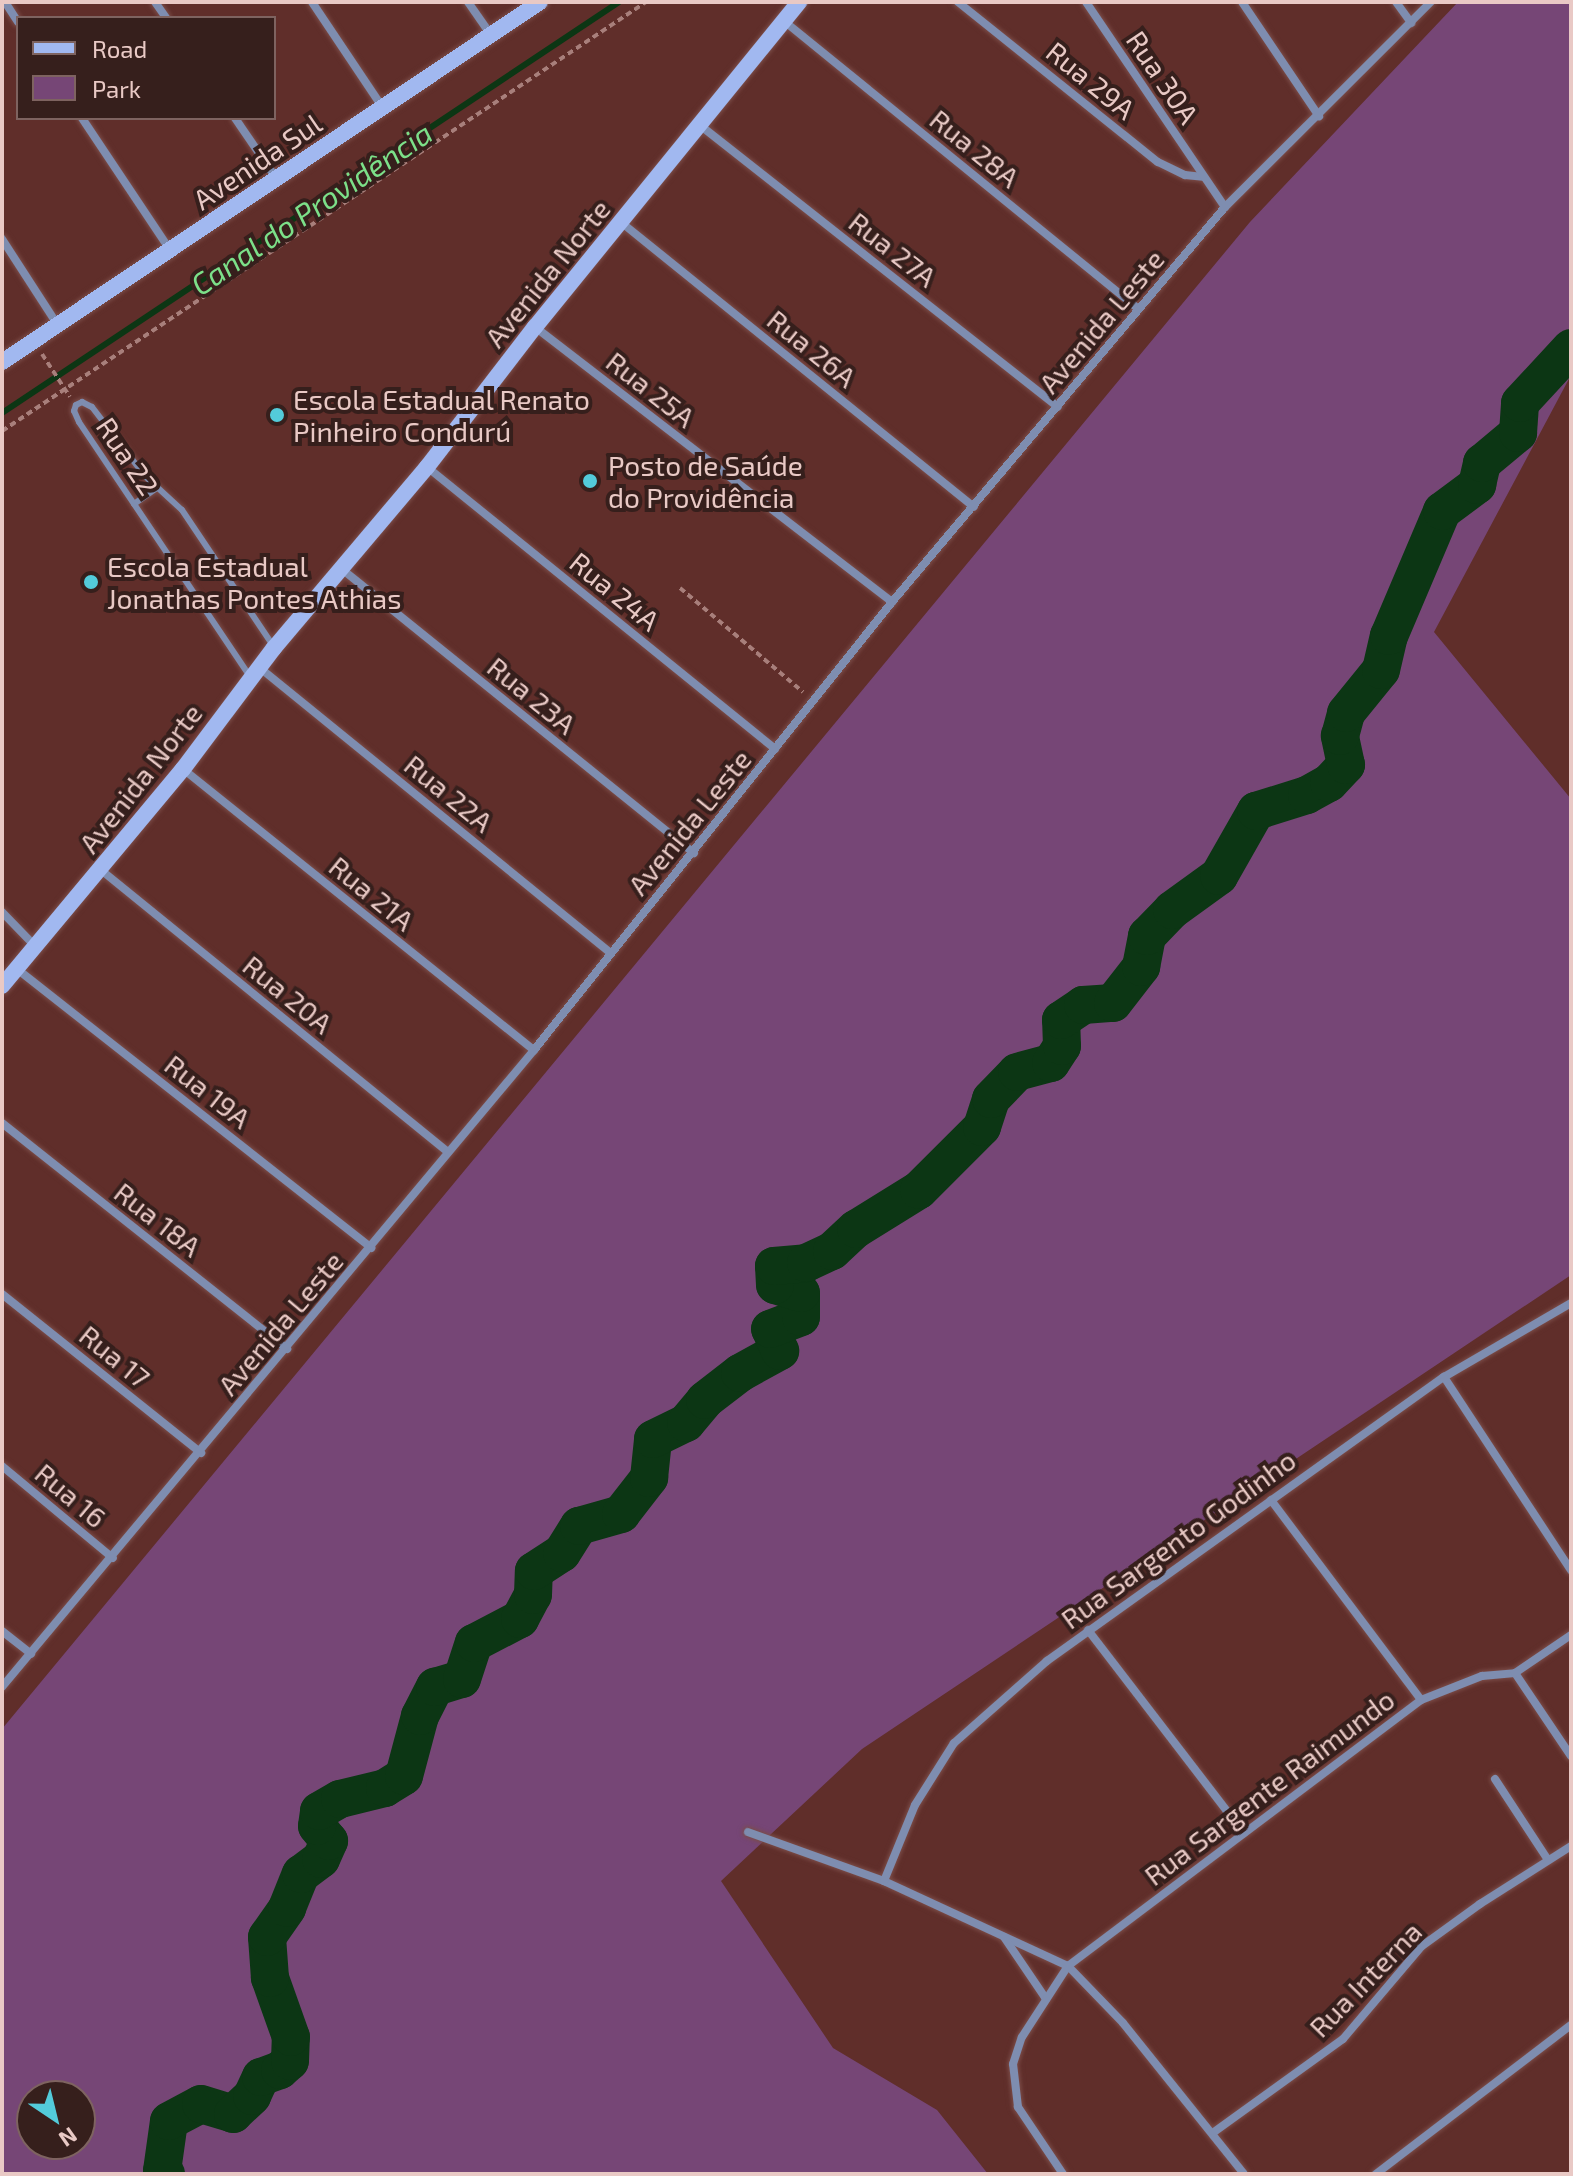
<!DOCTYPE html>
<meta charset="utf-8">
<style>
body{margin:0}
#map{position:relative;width:1573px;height:2176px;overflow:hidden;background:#602e2a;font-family:"Exo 2",sans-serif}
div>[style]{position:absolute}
.green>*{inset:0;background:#764676}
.stream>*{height:6px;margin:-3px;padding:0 3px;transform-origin:3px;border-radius:3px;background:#0c3614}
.river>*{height:38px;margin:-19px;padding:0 19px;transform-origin:19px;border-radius:19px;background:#0c3614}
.path>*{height:4px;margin-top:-2px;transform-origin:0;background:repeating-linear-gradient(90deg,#a87f7b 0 6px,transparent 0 10px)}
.roads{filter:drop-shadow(0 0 2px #7b4d49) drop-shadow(0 0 2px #7b4d49)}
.lane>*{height:6px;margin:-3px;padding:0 3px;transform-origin:3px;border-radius:3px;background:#7e8db0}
.street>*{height:8px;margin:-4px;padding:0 4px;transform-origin:4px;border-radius:4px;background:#7e8db0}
.secondary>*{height:16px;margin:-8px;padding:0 8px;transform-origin:8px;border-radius:8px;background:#a1b8f0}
.dots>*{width:22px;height:22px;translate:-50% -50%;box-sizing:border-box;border:4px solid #361f1c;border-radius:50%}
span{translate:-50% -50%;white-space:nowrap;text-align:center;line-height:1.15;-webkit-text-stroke:8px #361f1c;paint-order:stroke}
.street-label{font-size:28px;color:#e9c9c5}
.poi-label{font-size:28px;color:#e9c9c5}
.left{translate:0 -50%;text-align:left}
.water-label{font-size:30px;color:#7ce089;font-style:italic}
.frame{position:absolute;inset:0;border:4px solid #e9c9c5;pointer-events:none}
.legend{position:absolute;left:16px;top:16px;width:260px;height:104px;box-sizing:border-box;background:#361f1c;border:2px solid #7e6360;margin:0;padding:10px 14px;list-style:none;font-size:24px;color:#e9c9c5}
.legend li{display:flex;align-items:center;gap:16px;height:40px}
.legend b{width:40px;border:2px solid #7e6360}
.north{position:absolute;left:16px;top:2080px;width:80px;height:80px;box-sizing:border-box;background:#361f1c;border:2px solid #7e6360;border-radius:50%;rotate:145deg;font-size:22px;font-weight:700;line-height:32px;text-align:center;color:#e9c9c5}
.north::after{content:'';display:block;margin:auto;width:28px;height:36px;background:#53cbda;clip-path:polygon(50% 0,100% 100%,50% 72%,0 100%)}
</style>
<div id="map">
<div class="green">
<i style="clip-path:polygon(evenodd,1458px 2px,1571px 2px,1571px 375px,1434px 632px,1571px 799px,1571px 1275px,862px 1749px,721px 1881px,833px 2048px,937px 2110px,988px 2174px,2px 2174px,2px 1729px,1250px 222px,1458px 2px,32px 2096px,80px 2096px,80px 2144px,32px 2144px,32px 2096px)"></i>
</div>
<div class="stream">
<i style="left:2px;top:413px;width:741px;rotate:-33.67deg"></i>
</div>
<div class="river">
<i style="left:166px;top:2174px;width:5px;rotate:-143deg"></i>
<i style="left:162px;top:2171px;width:50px;rotate:-82deg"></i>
<i style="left:169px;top:2121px;width:36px;rotate:-28deg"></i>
<i style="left:201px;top:2104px;width:34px;rotate:17deg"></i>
<i style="left:233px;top:2114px;width:26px;rotate:-43deg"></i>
<i style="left:252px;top:2096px;width:21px;rotate:-65deg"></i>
<i style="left:261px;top:2077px;width:20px;rotate:-20deg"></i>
<i style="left:280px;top:2070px;width:13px;rotate:-42deg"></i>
<i style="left:290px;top:2061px;width:24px;rotate:-88deg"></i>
<i style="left:291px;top:2037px;width:63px;rotate:-109.6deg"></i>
<i style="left:270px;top:1978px;width:41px;rotate:-94.2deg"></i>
<i style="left:267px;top:1937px;width:35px;rotate:-55deg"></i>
<i style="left:287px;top:1908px;width:37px;rotate:-68deg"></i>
<i style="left:301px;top:1874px;width:25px;rotate:-37deg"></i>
<i style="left:321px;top:1859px;width:20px;rotate:-66deg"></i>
<i style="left:329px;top:1841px;width:19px;rotate:-129deg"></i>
<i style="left:317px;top:1826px;width:15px;rotate:-82deg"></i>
<i style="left:319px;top:1811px;width:24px;rotate:-30deg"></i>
<i style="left:340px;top:1799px;width:46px;rotate:-13.7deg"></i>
<i style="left:385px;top:1788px;width:22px;rotate:-32deg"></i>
<i style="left:404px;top:1776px;width:62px;rotate:-75.1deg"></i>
<i style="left:420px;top:1716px;width:33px;rotate:-63deg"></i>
<i style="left:435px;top:1687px;width:28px;rotate:-17deg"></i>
<i style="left:462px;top:1679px;width:38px;rotate:-72deg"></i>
<i style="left:474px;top:1643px;width:52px;rotate:-27.6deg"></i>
<i style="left:520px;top:1619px;width:27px;rotate:-62deg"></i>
<i style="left:533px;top:1595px;width:24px;rotate:-88deg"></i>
<i style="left:534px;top:1571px;width:33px;rotate:-33deg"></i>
<i style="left:562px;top:1553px;width:32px;rotate:-58deg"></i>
<i style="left:579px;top:1526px;width:44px;rotate:-15.9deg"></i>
<i style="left:621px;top:1514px;width:46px;rotate:-52.1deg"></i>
<i style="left:649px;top:1478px;width:39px;rotate:-84deg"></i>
<i style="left:653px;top:1439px;width:37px;rotate:-26deg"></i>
<i style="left:686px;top:1423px;width:30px;rotate:-50deg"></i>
<i style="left:705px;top:1400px;width:44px;rotate:-37.6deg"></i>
<i style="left:740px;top:1373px;width:46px;rotate:-28.8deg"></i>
<i style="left:780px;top:1351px;width:24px;rotate:-114deg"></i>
<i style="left:770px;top:1329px;width:33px;rotate:-21deg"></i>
<i style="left:801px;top:1317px;width:24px;rotate:-90deg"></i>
<i style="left:801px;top:1293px;width:27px;rotate:-163deg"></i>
<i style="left:775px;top:1285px;width:19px;rotate:-93deg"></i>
<i style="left:774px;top:1266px;width:32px;rotate:-5deg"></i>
<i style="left:806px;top:1263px;width:29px;rotate:-25deg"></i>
<i style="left:832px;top:1251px;width:33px;rotate:-43deg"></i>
<i style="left:856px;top:1229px;width:74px;rotate:-31.8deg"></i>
<i style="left:919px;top:1190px;width:89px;rotate:-45deg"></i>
<i style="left:982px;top:1127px;width:29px;rotate:-72deg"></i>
<i style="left:991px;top:1099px;width:37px;rotate:-46deg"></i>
<i style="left:1017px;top:1072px;width:35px;rotate:-15deg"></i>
<i style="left:1051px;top:1063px;width:20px;rotate:-57deg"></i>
<i style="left:1062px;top:1046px;width:26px;rotate:-92deg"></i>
<i style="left:1061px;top:1020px;width:27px;rotate:-34deg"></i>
<i style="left:1083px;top:1005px;width:30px;rotate:-4deg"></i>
<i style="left:1113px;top:1003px;width:46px;rotate:-52.1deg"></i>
<i style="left:1141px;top:967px;width:32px;rotate:-79deg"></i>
<i style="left:1147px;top:936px;width:36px;rotate:-46deg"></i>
<i style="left:1172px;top:910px;width:58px;rotate:-35.9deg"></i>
<i style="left:1219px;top:876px;width:75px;rotate:-60.4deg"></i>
<i style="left:1256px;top:811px;width:53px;rotate:-17.4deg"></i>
<i style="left:1307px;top:795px;width:25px;rotate:-29deg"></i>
<i style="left:1329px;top:783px;width:25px;rotate:-47deg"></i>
<i style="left:1346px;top:765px;width:30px;rotate:-102deg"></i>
<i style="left:1340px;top:736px;width:24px;rotate:-75deg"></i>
<i style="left:1346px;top:713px;width:55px;rotate:-50.9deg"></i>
<i style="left:1381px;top:670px;width:35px;rotate:-77deg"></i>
<i style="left:1389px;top:636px;width:136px;rotate:-67deg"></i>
<i style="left:1442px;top:511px;width:44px;rotate:-36.6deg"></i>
<i style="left:1477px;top:485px;width:23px;rotate:-77deg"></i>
<i style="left:1482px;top:463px;width:47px;rotate:-39.8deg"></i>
<i style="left:1518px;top:433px;width:30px;rotate:-86deg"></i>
<i style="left:1520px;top:403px;width:75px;rotate:-47.2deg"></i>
</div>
<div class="path">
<i style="left:42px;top:354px;width:51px;rotate:56.9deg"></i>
<i style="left:2px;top:431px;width:774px;rotate:-33.67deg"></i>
<i style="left:680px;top:588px;width:161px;rotate:40.2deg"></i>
</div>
<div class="roads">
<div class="lane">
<i style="left:134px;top:504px;width:29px;rotate:-35deg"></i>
<i style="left:251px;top:678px;width:308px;rotate:-123.9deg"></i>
<i style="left:79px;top:422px;width:12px;rotate:-114deg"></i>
<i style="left:74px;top:411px;width:6px;rotate:-72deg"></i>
<i style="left:76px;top:405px;width:7px;rotate:-27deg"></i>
<i style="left:82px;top:402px;width:11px;rotate:27deg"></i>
<i style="left:92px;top:407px;width:87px;rotate:52.5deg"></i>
<i style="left:145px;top:476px;width:50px;rotate:42.6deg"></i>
<i style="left:182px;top:510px;width:165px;rotate:56.1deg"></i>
</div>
<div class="street">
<i style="left:5px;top:2px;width:24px;rotate:57deg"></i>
<i style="left:155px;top:2px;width:19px;rotate:55deg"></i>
<i style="left:312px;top:2px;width:128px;rotate:56.2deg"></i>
<i style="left:468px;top:2px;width:40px;rotate:55.1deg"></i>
<i style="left:958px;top:2px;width:256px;rotate:38.7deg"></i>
<i style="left:1158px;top:162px;width:30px;rotate:26deg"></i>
<i style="left:1185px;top:175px;width:18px;rotate:6deg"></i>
<i style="left:1086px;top:2px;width:248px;rotate:55.9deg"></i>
<i style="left:1242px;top:2px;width:138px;rotate:56deg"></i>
<i style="left:1396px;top:2px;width:26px;rotate:54deg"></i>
<i style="left:784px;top:21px;width:457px;rotate:39.1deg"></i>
<i style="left:82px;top:118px;width:159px;rotate:56.3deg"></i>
<i style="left:235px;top:118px;width:73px;rotate:55.7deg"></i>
<i style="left:701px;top:126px;width:454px;rotate:38.2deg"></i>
<i style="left:622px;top:223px;width:452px;rotate:38.9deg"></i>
<i style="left:2px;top:239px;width:101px;rotate:57.1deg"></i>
<i style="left:535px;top:327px;width:451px;rotate:37.6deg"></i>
<i style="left:427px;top:467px;width:448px;rotate:39deg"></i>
<i style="left:343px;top:570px;width:451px;rotate:38.9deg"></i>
<i style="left:260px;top:668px;width:452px;rotate:39.1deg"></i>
<i style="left:183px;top:769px;width:450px;rotate:38.7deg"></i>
<i style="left:101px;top:870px;width:446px;rotate:39.1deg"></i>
<i style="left:2px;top:912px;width:47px;rotate:45.9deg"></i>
<i style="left:17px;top:969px;width:451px;rotate:38.2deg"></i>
<i style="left:2px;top:1123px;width:364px;rotate:38.4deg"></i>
<i style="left:2px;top:1294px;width:255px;rotate:38.6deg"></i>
<i style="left:1444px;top:1377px;width:231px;rotate:56.7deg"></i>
<i style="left:2px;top:1466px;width:144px;rotate:39.7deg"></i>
<i style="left:1271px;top:1500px;width:250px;rotate:53.1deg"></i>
<i style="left:1088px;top:1630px;width:256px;rotate:52.5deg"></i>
<i style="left:2px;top:1631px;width:37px;rotate:38deg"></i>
<i style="left:1515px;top:1673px;width:100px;rotate:56deg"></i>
<i style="left:2px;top:1687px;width:830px;rotate:-50.13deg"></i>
<i style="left:534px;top:1050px;width:573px;rotate:-51.37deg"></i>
<i style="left:892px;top:602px;width:517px;rotate:-49.87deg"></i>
<i style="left:1225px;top:207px;width:291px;rotate:-44.9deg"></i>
<i style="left:1495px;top:1779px;width:97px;rotate:56.8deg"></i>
<i style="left:748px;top:1832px;width:145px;rotate:19.8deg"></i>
<i style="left:884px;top:1881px;width:203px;rotate:24.8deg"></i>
<i style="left:1068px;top:1966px;width:79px;rotate:46deg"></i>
<i style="left:1123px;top:2023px;width:193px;rotate:51.3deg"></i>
<i style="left:884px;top:1881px;width:82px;rotate:-67.8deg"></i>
<i style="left:915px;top:1805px;width:73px;rotate:-57.8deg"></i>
<i style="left:954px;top:1743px;width:124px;rotate:-41.4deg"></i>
<i style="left:1047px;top:1661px;width:488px;rotate:-35.6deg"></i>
<i style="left:1444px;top:1377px;width:147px;rotate:-30.2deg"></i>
<i style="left:1004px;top:1937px;width:75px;rotate:55.9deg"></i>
<i style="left:1214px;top:2132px;width:159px;rotate:-35.8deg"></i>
<i style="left:1343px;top:2039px;width:122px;rotate:-49.7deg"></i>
<i style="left:1422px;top:1946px;width:72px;rotate:-35.9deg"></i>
<i style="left:1480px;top:1904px;width:108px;rotate:-32.5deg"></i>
<i style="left:1063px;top:2174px;width:81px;rotate:-123.9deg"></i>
<i style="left:1018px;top:2107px;width:43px;rotate:-96.6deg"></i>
<i style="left:1013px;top:2064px;width:28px;rotate:-72deg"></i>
<i style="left:1022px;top:2037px;width:85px;rotate:-57.1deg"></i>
<i style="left:1068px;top:1966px;width:442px;rotate:-37deg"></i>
<i style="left:1421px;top:1700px;width:66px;rotate:-21.5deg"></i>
<i style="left:1482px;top:1676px;width:33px;rotate:-5deg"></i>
<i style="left:1515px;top:1673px;width:68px;rotate:-34.2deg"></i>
<i style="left:1376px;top:2174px;width:245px;rotate:-37.4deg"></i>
</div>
<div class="secondary">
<i style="left:2px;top:362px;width:647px;rotate:-33.79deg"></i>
<i style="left:2px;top:986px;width:283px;rotate:-50.2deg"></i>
<i style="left:183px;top:769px;width:151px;rotate:-53.1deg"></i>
<i style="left:274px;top:648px;width:237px;rotate:-49.8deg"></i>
<i style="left:427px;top:467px;width:177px;rotate:-52.4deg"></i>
<i style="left:535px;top:327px;width:419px;rotate:-50.9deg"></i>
</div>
</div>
<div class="dots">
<i style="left:277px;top:415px;background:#53cbda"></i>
<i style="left:590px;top:481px;background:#53cbda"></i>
<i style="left:91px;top:582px;background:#53cbda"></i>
</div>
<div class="street-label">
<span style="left:1163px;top:77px;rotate:56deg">Rua 30A</span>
<span style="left:1091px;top:80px;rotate:39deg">Rua 29A</span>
<span style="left:975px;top:148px;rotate:39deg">Rua 28A</span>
<span style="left:257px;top:161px;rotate:-34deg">Avenida Sul</span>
<span style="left:893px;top:249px;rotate:38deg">Rua 27A</span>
<span style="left:547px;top:273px;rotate:-51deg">Avenida Norte</span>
<span style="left:1101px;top:321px;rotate:-50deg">Avenida Leste</span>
<span style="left:812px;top:348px;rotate:39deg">Rua 26A</span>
<span style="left:651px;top:389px;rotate:38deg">Rua 25A</span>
<span style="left:128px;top:456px;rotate:56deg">Rua 22</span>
<span style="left:615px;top:591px;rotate:39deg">Rua 24A</span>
<span style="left:532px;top:695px;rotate:39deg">Rua 23A</span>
<span style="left:140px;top:778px;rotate:-52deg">Avenida Norte</span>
<span style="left:449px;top:793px;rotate:39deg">Rua 22A</span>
<span style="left:689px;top:822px;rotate:-51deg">Avenida Leste</span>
<span style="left:372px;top:893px;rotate:39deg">Rua 21A</span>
<span style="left:288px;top:994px;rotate:39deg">Rua 20A</span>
<span style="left:208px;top:1091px;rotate:38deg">Rua 19A</span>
<span style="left:158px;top:1219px;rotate:38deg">Rua 18A</span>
<span style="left:280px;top:1323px;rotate:-50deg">Avenida Leste</span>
<span style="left:115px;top:1356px;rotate:39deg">Rua 17</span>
<span style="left:71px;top:1495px;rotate:40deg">Rua 16</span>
<span style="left:1178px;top:1539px;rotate:-36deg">Rua Sargento Godinho</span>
<span style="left:1269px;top:1787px;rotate:-37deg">Rua Sargente Raimundo</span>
<span style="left:1365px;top:1979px;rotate:-46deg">Rua Interna</span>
</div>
<div class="poi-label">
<span class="left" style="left:293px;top:415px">Escola Estadual Renato<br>Pinheiro Condurú</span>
<span class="left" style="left:608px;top:481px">Posto de Saúde<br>do Providência</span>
<span class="left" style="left:107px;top:582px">Escola Estadual<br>Jonathas Pontes Athias</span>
</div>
<div class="water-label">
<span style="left:311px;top:208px;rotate:-34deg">Canal do Providência</span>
</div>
<div class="frame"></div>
<ul class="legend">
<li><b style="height:10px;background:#a1b8f0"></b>Road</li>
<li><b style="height:22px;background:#764676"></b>Park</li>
</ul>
<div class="north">N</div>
</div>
